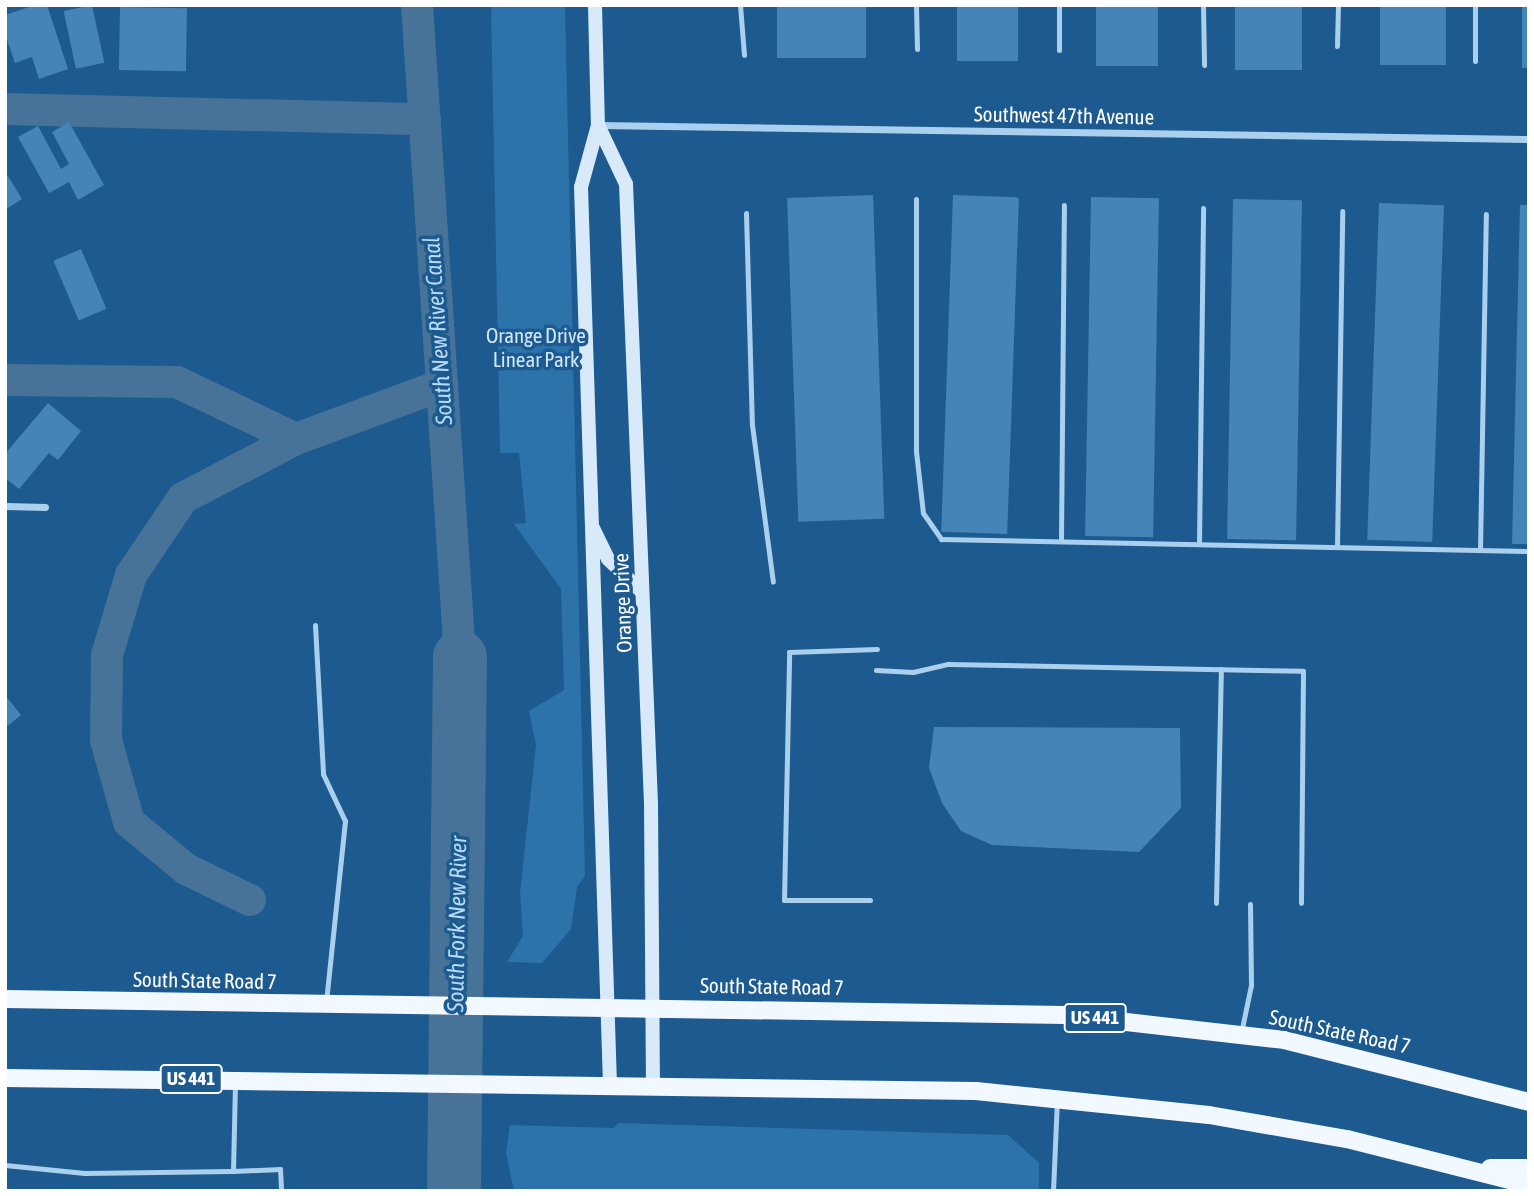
<!DOCTYPE html>
<style>
body{margin:0}
#map{position:relative;width:1534px;height:1196px;overflow:hidden;background:#1c5a90;font-family:"Asap Condensed",sans-serif}
div>[style]{position:absolute}
.green>*{inset:0;background:#2c73ac}
.canal>*{height:32px;margin:-16px;padding:0 16px;transform-origin:16px;border-radius:16px;background:#477399}
.river>*{height:54px;margin:-27px;padding:0 27px;transform-origin:27px;border-radius:27px;background:#477399}
.building>*{inset:0;background:#4484b8;transform-origin:0 0}
.lane>*{height:5px;margin:-2.5px;padding:0 2.5px;transform-origin:2.5px;border-radius:2.5px;background:#abd0ee}
.street>*{height:7px;margin:-3.5px;padding:0 3.5px;transform-origin:3.5px;border-radius:3.5px;background:#abd0ee}
.secondary>*{height:14px;margin:-7px;padding:0 7px;transform-origin:7px;border-radius:7px;background:#d8eafa}
.primary>*{height:18px;margin:-9px;padding:0 9px;transform-origin:9px;border-radius:9px;background:#f2f8ff}
span{translate:-50% -50%;white-space:nowrap;text-align:center;line-height:1.15;-webkit-text-stroke:7px #1c5a90;paint-order:stroke}
.shield-label span{padding:2px 5px;background:#1c5a90;border:2px solid;border-radius:5px;-webkit-text-stroke-width:0}
.shield-label{font-size:19px;color:#fff;font-weight:700}
.street-label{font-size:21px;color:#fff}
.park-label{font-size:21px;color:#d1e8fa}
.water-label{font-size:23px;color:#b7daf5;font-style:italic}
.frame{position:absolute;inset:0;border:7px solid #fff;pointer-events:none}
</style>
<div id="map">
<div class="green">
<i style="clip-path:polygon(491px 5px,565px 5px,585px 876px,577px 887px,571px 929px,542px 963px,507px 962px,523px 936px,520px 893px,536px 745px,529px 711px,564px 690px,561px 589px,514px 524px,526px 523px,519px 453px,500px 453px)"></i>
<i style="clip-path:polygon(618px 1123px,1008px 1135px,1039px 1163px,1039px 1191px,514px 1191px,506px 1153px,510px 1125px,614px 1128px)"></i>
</div>
<div class="canal">
<i style="left:417px;top:5px;width:653px;rotate:86.23deg"></i>
<i style="left:5px;top:109px;width:420px;rotate:1.4deg"></i>
<i style="left:5px;top:380px;width:172px;rotate:0.7deg"></i>
<i style="left:177px;top:382px;width:132px;rotate:25.6deg"></i>
<i style="left:296px;top:439px;width:156px;rotate:-20.3deg"></i>
<i style="left:250px;top:900px;width:71px;rotate:-154.2deg"></i>
<i style="left:186px;top:869px;width:74px;rotate:-140.5deg"></i>
<i style="left:129px;top:822px;width:85px;rotate:-105.7deg"></i>
<i style="left:106px;top:740px;width:85px;rotate:-89.3deg"></i>
<i style="left:107px;top:655px;width:84px;rotate:-73.3deg"></i>
<i style="left:131px;top:575px;width:93px;rotate:-56deg"></i>
<i style="left:183px;top:498px;width:127px;rotate:-27.6deg"></i>
</div>
<div class="river">
<i style="left:454px;top:1191px;width:534px;rotate:-89.36deg"></i>
</div>
<div class="building">
<i style="clip-path:polygon(35px 5px,47px 5px,68px 69px,39px 79px,32px 57px,15px 63px,5px 34px,5px 15px)"></i>
<i style="left:92px;top:5px;width:59px;height:29px;rotate:78deg"></i>
<i style="left:777px;top:5px;width:89px;height:53px"></i>
<i style="left:957px;top:5px;width:61px;height:56px"></i>
<i style="left:1096px;top:5px;width:62px;height:61px"></i>
<i style="left:1235px;top:5px;width:67px;height:65px"></i>
<i style="left:1380px;top:5px;width:66px;height:60px"></i>
<i style="left:1522px;top:5px;width:7px;height:63px"></i>
<i style="left:120px;top:7px;width:67px;height:63px;rotate:1deg"></i>
<i style="clip-path:polygon(69px 122px,104px 185px,78px 200px,69px 182px,49px 193px,18px 137px,38px 126px,61px 169px,69px 164px,52px 132px)"></i>
<i style="clip-path:polygon(5px 171px,22px 199px,5px 210px)"></i>
<i style="left:873px;top:195px;width:324px;height:86px;rotate:88deg"></i>
<i style="left:953px;top:195px;width:66px;height:337px;rotate:2deg"></i>
<i style="left:1091px;top:197px;width:68px;height:339px;rotate:1deg"></i>
<i style="left:1233px;top:199px;width:69px;height:340px;rotate:1deg"></i>
<i style="left:1379px;top:203px;width:65px;height:337px;rotate:2deg"></i>
<i style="clip-path:polygon(1520px 205px,1529px 205px,1529px 544px,1512px 544px)"></i>
<i style="left:81px;top:249px;width:65px;height:30px;rotate:67deg"></i>
<i style="clip-path:polygon(48px 403px,81px 431px,58px 460px,49px 453px,19px 489px,5px 478px,5px 454px)"></i>
<i style="clip-path:polygon(5px 695px,21px 715px,5px 728px)"></i>
<i style="clip-path:polygon(934px 727px,1180px 728px,1181px 808px,1139px 852px,992px 845px,961px 831px,942px 803px,929px 768px)"></i>
</div>
<div class="lane">
<i style="left:740px;top:5px;width:50px;rotate:85.4deg"></i>
<i style="left:916px;top:5px;width:44px;rotate:88.7deg"></i>
<i style="left:1059px;top:5px;width:45px;rotate:90deg"></i>
<i style="left:1203px;top:5px;width:60px;rotate:89deg"></i>
<i style="left:1337px;top:46px;width:41px;rotate:-88.6deg"></i>
<i style="left:1475px;top:61px;width:56px;rotate:-90deg"></i>
<i style="left:916px;top:199px;width:252px;rotate:90deg"></i>
<i style="left:916px;top:451px;width:62px;rotate:83.6deg"></i>
<i style="left:923px;top:513px;width:32px;rotate:55deg"></i>
<i style="left:941px;top:539px;width:588px;rotate:1.17deg"></i>
<i style="left:746px;top:213px;width:212px;rotate:88.4deg"></i>
<i style="left:752px;top:425px;width:158px;rotate:82.4deg"></i>
<i style="left:1061px;top:541px;width:336px;rotate:-89.5deg"></i>
<i style="left:1199px;top:544px;width:336px;rotate:-89.3deg"></i>
<i style="left:1337px;top:547px;width:336px;rotate:-89.1deg"></i>
<i style="left:1480px;top:550px;width:336px;rotate:-89deg"></i>
<i style="left:315px;top:625px;width:149px;rotate:86.9deg"></i>
<i style="left:323px;top:774px;width:52px;rotate:64.9deg"></i>
<i style="left:345px;top:821px;width:182px;rotate:96deg"></i>
<i style="left:876px;top:670px;width:37px;rotate:3deg"></i>
<i style="left:913px;top:672px;width:36px;rotate:-13deg"></i>
<i style="left:948px;top:664px;width:355px;rotate:1.1deg"></i>
<i style="left:1303px;top:671px;width:232px;rotate:90.5deg"></i>
<i style="left:870px;top:900px;width:86px;rotate:180deg"></i>
<i style="left:784px;top:900px;width:248px;rotate:-88.8deg"></i>
<i style="left:789px;top:652px;width:88px;rotate:-2deg"></i>
<i style="left:1216px;top:903px;width:234px;rotate:-88.8deg"></i>
<i style="left:1241px;top:1033px;width:49px;rotate:-78.2deg"></i>
<i style="left:1251px;top:985px;width:81px;rotate:-90.7deg"></i>
<i style="left:235px;top:1083px;width:88px;rotate:91.3deg"></i>
<i style="left:233px;top:1171px;width:47px;rotate:-2.4deg"></i>
<i style="left:280px;top:1169px;width:22px;rotate:87deg"></i>
<i style="left:5px;top:1165px;width:80px;rotate:5.7deg"></i>
<i style="left:85px;top:1173px;width:148px;rotate:-0.8deg"></i>
<i style="left:1053px;top:1191px;width:90px;rotate:-87.5deg"></i>
</div>
<div class="street">
<i style="left:599px;top:125px;width:930px;rotate:0.86deg"></i>
<i style="left:5px;top:506px;width:40px;rotate:1.4deg"></i>
</div>
<div class="secondary">
<i style="left:595px;top:5px;width:120px;rotate:88.6deg"></i>
<i style="left:598px;top:125px;width:64px;rotate:105.3deg"></i>
<i style="left:581px;top:187px;width:899px;rotate:88.15deg"></i>
<i style="left:598px;top:125px;width:65px;rotate:64.6deg"></i>
<i style="left:626px;top:184px;width:621px;rotate:87.69deg"></i>
<i style="left:651px;top:804px;width:282px;rotate:89.6deg"></i>
<i style="left:593px;top:528px;width:34px;rotate:64deg"></i>
<i style="left:608px;top:559px;width:47px;rotate:44.1deg"></i>
</div>
<div class="primary">
<i style="left:5px;top:999px;width:1060px;rotate:0.86deg"></i>
<i style="left:1065px;top:1015px;width:220px;rotate:6.5deg"></i>
<i style="left:1284px;top:1040px;width:253px;rotate:14.2deg"></i>
<i style="left:5px;top:1078px;width:971px;rotate:0.77deg"></i>
<i style="left:976px;top:1091px;width:234px;rotate:5.9deg"></i>
<i style="left:1209px;top:1115px;width:140px;rotate:9.9deg"></i>
<i style="left:1347px;top:1139px;width:188px;rotate:14.2deg"></i>
<i style="left:1490px;top:1168px;width:39px"></i>
</div>
<div class="shield-label">
<span style="left:1095px;top:1018px">US 441</span>
<span style="left:191px;top:1079px">US 441</span>
</div>
<div class="street-label">
<span style="left:1064px;top:115px;rotate:1deg">Southwest 47th Avenue</span>
<span style="left:622px;top:603px;rotate:-92deg">Orange Drive</span>
<span style="left:205px;top:980px;rotate:1deg">South State Road 7</span>
<span style="left:772px;top:986px;rotate:1deg">South State Road 7</span>
<span style="left:1340px;top:1031px;rotate:12deg">South State Road 7</span>
</div>
<div class="park-label">
<span style="left:536px;top:347px">Orange Drive<br>Linear Park</span>
</div>
<div class="water-label">
<span style="left:438px;top:331px;rotate:-94deg">South New River Canal</span>
<span style="left:457px;top:924px;rotate:-89deg">South Fork New River</span>
</div>
<div class="frame"></div>
</div>
